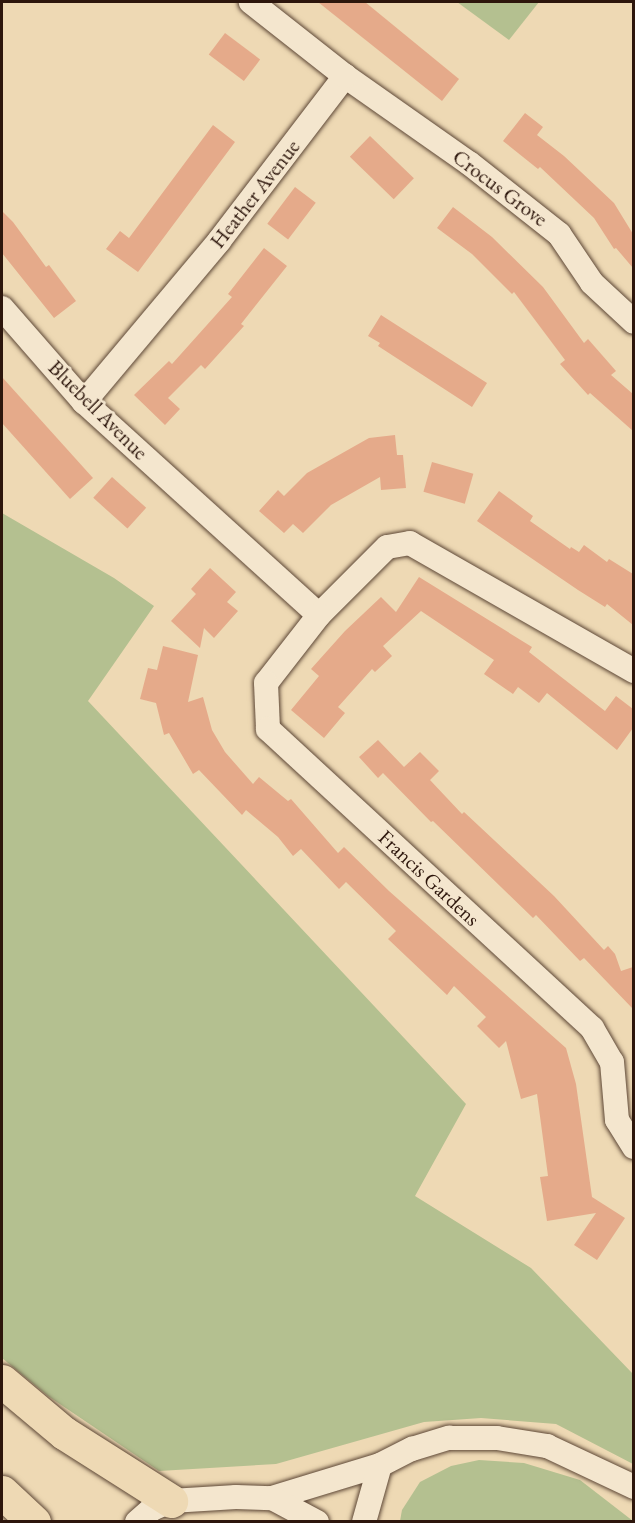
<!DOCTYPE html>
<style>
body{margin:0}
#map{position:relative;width:635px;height:1523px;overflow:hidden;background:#eed9b4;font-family:"EB Garamond",serif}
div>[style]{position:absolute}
.green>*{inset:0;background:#b4c090}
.building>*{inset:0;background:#e5aa8a;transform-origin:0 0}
.roads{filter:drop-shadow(0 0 2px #5d4736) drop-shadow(0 0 2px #5d4736)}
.minor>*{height:24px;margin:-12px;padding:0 12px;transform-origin:12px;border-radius:12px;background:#f4e6ce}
.highway>*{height:33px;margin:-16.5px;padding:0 16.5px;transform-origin:16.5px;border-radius:16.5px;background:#eed9b4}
span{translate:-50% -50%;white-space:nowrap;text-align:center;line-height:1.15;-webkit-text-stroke:5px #f4e6ce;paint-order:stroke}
.street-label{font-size:21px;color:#2d160c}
.frame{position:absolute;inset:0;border:3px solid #2d160c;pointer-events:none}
</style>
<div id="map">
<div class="green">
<i style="clip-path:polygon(457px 2px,539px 2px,509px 40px)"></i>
<i style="clip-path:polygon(2px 513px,114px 578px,154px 606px,88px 701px,466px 1104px,415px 1196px,531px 1268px,633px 1374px,633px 1464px,556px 1424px,481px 1418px,424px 1422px,276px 1464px,159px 1471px,48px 1396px,2px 1358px)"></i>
<i style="clip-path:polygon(479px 1460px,524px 1463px,580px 1480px,633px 1521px,400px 1521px,402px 1510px,420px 1482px,451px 1466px)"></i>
</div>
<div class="building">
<i style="clip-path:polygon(318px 2px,365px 2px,459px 79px,442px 101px)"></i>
<i style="left:225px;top:33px;width:44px;height:27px;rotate:37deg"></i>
<i style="clip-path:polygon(525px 113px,543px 127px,537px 135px,564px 156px,614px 203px,633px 234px,633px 268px,616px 248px,614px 249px,594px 218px,540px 167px,538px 169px,503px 141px)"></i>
<i style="clip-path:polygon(213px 125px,235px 142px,138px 272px,106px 249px,120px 231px,129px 238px)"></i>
<i style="left:370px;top:136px;width:61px;height:29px;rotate:44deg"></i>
<i style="left:295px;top:187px;width:26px;height:46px;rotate:37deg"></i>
<i style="clip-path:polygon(453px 207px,492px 237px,543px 287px,584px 343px,588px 339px,616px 371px,611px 375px,633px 394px,633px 431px,590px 393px,588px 395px,560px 364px,565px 360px,514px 292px,512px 294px,472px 254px,437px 228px)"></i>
<i style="clip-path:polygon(2px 211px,13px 222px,46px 267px,49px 265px,76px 301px,54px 318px,2px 253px)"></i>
<i style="clip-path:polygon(264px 248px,287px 266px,241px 324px,244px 326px,205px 369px,201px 365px,168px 398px,180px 409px,165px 425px,134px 395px,169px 361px,172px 364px,232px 297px,228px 294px)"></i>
<i style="clip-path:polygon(381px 315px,487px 383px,472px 407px,378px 346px,380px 343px,368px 336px)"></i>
<i style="clip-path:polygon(2px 377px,93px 478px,70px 499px,2px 423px)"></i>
<i style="clip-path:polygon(395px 435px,397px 455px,403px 455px,406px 488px,381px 490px,380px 477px,331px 505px,303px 533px,293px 524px,284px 533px,259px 511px,278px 490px,284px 496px,307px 473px,369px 438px)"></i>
<i style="left:432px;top:462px;width:43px;height:31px;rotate:16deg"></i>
<i style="left:112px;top:477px;width:46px;height:28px;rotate:42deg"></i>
<i style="clip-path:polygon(499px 491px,533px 516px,530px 521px,570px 549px,571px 547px,579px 552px,584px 545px,607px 562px,609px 559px,633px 574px,633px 625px,607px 604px,605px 607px,578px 590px,477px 521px)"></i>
<i style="clip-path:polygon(210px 568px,236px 592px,227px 602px,238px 611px,214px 638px,204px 628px,200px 648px,171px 621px,196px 594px,191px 589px)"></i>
<i style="clip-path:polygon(419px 577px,532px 647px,529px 652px,605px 711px,616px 696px,633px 709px,633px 728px,617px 750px,547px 693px,539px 703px,518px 687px,513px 694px,484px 674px,494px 660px,421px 611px,383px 646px,392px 656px,375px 672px,372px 669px,338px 707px,345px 713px,324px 738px,291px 710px,319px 676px,311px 669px,345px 631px,381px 597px,396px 612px)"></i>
<i style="clip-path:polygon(163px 646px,198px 655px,188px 702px,203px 697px,212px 730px,225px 752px,253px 784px,259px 777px,288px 801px,291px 799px,338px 853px,344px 847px,389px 891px,566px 1048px,576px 1084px,592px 1197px,625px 1218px,597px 1260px,574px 1245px,596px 1213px,547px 1221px,540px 1177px,548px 1176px,537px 1094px,521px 1099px,506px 1041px,499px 1048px,477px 1026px,486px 1017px,454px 986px,447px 995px,388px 939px,396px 931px,346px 882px,339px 889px,301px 849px,293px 856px,278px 837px,246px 810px,242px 815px,199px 770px,193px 774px,169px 733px,164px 735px,156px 703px,140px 699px,148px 668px,157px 670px)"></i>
<i style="clip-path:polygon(378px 740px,404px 767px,420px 752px,439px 771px,430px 780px,462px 814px,464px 812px,554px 896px,604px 950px,608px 946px,615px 954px,621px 971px,633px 967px,633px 1009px,584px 958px,580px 961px,536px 915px,533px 918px,433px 821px,431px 822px,383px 773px,378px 778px,359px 757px)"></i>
</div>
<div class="roads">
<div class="minor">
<i style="left:345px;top:76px;width:151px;rotate:35.1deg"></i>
<i style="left:469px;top:163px;width:115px;rotate:38.3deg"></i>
<i style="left:559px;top:234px;width:59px;rotate:56deg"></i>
<i style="left:592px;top:283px;width:57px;rotate:42.9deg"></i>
<i style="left:2px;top:308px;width:125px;rotate:48.9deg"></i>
<i style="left:84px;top:402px;width:317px;rotate:42.2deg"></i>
<i style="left:84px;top:402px;width:210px;rotate:-50deg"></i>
<i style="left:219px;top:241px;width:208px;rotate:-52.6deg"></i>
<i style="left:345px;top:76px;width:120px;rotate:-141.8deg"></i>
<i style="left:634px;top:671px;width:258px;rotate:-150.3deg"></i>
<i style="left:410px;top:543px;width:23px;rotate:170deg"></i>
<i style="left:387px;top:547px;width:96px;rotate:135deg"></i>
<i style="left:319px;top:615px;width:86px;rotate:127.9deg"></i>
<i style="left:266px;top:683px;width:46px;rotate:87.5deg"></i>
<i style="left:268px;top:729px;width:441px;rotate:42.7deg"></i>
<i style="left:592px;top:1028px;width:39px;rotate:60deg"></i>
<i style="left:612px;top:1062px;width:58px;rotate:85.1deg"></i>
<i style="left:617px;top:1120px;width:32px;rotate:58deg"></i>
<i style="left:272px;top:1498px;width:113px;rotate:-17deg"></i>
<i style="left:380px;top:1465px;width:36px;rotate:-27deg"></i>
<i style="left:412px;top:1449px;width:39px;rotate:-17deg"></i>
<i style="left:449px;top:1438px;width:48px"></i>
<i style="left:497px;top:1438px;width:51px;rotate:9.1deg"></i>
<i style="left:547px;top:1446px;width:96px;rotate:25.2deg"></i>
<i style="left:137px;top:1522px;width:20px;rotate:-41deg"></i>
<i style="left:152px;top:1509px;width:21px;rotate:-23deg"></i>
<i style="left:171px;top:1501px;width:65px;rotate:-3.5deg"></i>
<i style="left:236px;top:1497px;width:36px;rotate:2deg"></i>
<i style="left:272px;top:1498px;width:51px;rotate:28.1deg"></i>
<i style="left:364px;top:1522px;width:59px;rotate:-74.3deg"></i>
</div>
<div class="highway">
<i style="left:2px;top:1381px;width:81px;rotate:40deg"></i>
<i style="left:64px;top:1433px;width:127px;rotate:32.4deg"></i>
<i style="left:2px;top:1492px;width:44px;rotate:43.2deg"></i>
</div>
</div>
<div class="street-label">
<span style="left:500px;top:188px;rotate:37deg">Crocus Grove</span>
<span style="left:255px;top:194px;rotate:-52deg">Heather Avenue</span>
<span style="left:98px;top:410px;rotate:45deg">Bluebell Avenue</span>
<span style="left:429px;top:878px;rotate:43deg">Francis Gardens</span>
</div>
<div class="frame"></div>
</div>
